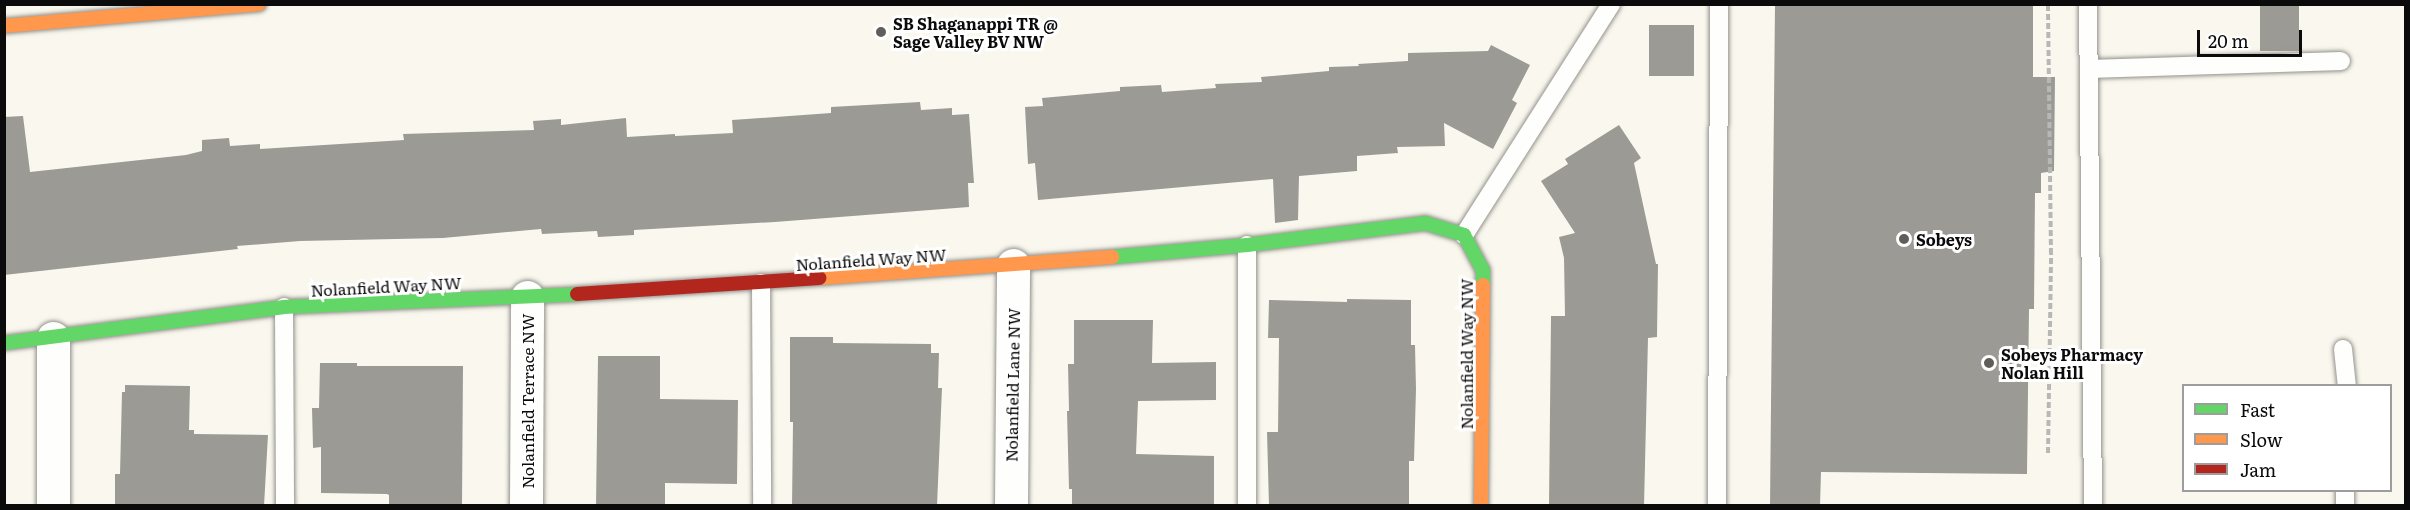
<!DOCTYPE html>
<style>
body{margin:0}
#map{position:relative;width:2410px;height:510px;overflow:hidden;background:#faf8ee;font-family:Literata,serif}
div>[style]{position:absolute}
.building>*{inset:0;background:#9c9a94;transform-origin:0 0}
.path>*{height:4px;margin-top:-2px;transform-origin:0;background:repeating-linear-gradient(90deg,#b7b7b5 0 6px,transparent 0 9px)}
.roads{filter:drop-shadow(0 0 2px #93928d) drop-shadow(0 0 2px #93928d)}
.lane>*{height:18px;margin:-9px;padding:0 9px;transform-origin:9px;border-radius:9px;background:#fefefc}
.street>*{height:33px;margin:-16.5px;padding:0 16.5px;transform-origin:16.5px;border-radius:16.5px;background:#fefefc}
.fast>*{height:14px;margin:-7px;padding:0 7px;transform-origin:7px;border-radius:7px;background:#63d668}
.slow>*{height:14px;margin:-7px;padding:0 7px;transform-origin:7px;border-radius:7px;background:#ff974d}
.jam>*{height:14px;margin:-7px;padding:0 7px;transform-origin:7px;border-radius:7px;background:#b3261e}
.dots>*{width:16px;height:16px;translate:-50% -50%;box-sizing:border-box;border:3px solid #fff;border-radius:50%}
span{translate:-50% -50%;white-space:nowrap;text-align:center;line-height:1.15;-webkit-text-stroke:6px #fff;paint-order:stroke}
.poi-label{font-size:16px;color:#0b0b0b;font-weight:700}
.left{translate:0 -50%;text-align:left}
.street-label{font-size:16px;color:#0b0b0b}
.frame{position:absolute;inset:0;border:6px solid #0b0b0b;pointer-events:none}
.legend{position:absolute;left:2182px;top:384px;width:210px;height:108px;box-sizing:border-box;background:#fff;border:2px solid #9d9d9d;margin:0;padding:8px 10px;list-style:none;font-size:18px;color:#0b0b0b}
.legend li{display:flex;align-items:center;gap:12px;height:30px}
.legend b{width:30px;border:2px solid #9d9d9d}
.scale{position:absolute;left:2197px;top:30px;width:105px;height:27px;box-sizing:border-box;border:3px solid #0b0b0b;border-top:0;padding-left:8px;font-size:18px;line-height:21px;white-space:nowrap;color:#0b0b0b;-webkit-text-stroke:4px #fff;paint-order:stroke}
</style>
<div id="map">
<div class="building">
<i style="clip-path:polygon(1775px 4px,2033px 4px,2033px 77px,2055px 77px,2054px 171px,2041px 173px,2041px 193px,2035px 193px,2034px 309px,2029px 309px,2027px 474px,1821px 472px,1820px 506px,1770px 506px)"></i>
<i style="left:2260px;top:4px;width:39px;height:47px"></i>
<i style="left:1649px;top:25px;width:45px;height:51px"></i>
<i style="clip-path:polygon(1491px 45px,1530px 65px,1512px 100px,1517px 103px,1493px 149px,1444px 123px,1445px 146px,1397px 147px,1398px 153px,1357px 156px,1357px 171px,1299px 176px,1298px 220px,1275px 223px,1273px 179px,1038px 200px,1035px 163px,1028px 164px,1025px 107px,1043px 106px,1042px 98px,1120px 91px,1120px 87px,1161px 85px,1162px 92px,1216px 88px,1215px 84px,1262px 82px,1261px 77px,1329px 71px,1329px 67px,1359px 66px,1358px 64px,1408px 61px,1408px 53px,1488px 51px)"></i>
<i style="clip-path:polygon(920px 102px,921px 110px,952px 108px,952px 115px,969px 114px,974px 183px,968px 183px,969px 207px,775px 222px,634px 230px,634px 235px,598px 237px,597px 231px,542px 234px,541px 229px,443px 238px,300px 241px,237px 246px,238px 249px,4px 275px,4px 117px,23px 116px,30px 172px,186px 155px,202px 151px,202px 140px,229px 138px,230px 146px,260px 144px,260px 149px,404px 140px,403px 134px,534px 130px,533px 121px,561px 119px,561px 125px,626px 118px,627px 137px,675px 134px,675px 136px,733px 133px,732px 120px,831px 113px,831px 107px)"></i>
<i style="clip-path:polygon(1619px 125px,1641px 158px,1634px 163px,1656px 264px,1658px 264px,1657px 337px,1648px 338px,1644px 506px,1549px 506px,1551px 316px,1565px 316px,1564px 258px,1559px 237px,1575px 233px,1541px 181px,1568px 164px,1565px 159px)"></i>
<i style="clip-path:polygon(1347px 299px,1411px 300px,1411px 345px,1415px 345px,1416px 389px,1414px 461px,1409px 461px,1409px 506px,1269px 506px,1267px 432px,1278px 432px,1279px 338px,1268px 338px,1269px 300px,1347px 302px)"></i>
<i style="clip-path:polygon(1074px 320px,1153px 320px,1152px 363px,1216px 362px,1216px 400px,1138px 401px,1136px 454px,1214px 456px,1214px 506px,1072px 506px,1072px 489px,1069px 489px,1067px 411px,1069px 411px,1068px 364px,1074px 364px)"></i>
<i style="clip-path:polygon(790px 337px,833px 337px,833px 343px,931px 344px,931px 353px,939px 353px,938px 388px,942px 388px,937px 506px,792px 506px,793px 422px,790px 422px)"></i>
<i style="clip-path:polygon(598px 356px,660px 356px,660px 399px,738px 400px,737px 484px,665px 483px,665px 506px,596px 506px)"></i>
<i style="clip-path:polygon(320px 363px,357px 363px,357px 366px,463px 366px,462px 506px,389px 506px,389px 495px,387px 494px,321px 493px,321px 447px,313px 448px,312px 408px,319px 408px)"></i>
<i style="clip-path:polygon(125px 385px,190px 386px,189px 430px,194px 430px,194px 434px,268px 435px,264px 506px,115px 506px,115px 474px,120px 474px,122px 392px,125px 392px)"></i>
</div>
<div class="path">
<i style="left:2048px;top:453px;width:199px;rotate:-89.1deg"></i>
<i style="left:2051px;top:254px;width:250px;rotate:-90.7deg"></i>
</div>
<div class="roads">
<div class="lane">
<i style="left:2088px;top:4px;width:502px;rotate:89.43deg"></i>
<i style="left:2090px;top:69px;width:251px;rotate:-1.8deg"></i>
<i style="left:1464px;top:235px;width:274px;rotate:-57.5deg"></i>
<i style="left:761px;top:283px;width:223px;rotate:89.7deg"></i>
<i style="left:284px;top:307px;width:199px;rotate:89.7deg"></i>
<i style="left:2343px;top:349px;width:37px;rotate:84deg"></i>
<i style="left:1247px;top:506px;width:261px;rotate:-90deg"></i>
<i style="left:1717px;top:506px;width:502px;rotate:-89.77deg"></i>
<i style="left:2345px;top:506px;width:16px;rotate:-90deg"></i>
</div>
<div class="street">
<i style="left:53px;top:338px;width:168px;rotate:90deg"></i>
<i style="left:526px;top:506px;width:209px;rotate:-89.7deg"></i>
<i style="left:1011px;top:506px;width:241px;rotate:-89.5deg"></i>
</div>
<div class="fast">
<i style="left:1112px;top:257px;width:136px;rotate:-5.1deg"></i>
<i style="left:1247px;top:245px;width:179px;rotate:-7deg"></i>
<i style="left:1425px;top:223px;width:41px;rotate:17.1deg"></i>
<i style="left:1464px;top:235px;width:40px;rotate:62deg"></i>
<i style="left:1483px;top:270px;width:15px;rotate:90deg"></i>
<i style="left:4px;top:343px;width:282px;rotate:-7.3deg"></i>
<i style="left:284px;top:307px;width:293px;rotate:-2.5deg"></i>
</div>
<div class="slow">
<i style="left:4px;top:26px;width:256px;rotate:-4.9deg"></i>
<i style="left:819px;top:278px;width:294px;rotate:-4.1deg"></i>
<i style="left:1481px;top:506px;width:221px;rotate:-89.5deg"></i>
</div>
<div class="jam">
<i style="left:577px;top:294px;width:243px;rotate:-3.8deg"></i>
</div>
</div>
<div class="dots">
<i style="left:881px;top:32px;background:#5f5e5a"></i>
<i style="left:1904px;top:239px;background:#5f5e5a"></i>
<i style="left:1989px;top:363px;background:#5f5e5a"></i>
</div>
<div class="poi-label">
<span class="left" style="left:893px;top:32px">SB Shaganappi TR @<br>Sage Valley BV NW</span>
<span class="left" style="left:1916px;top:239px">Sobeys</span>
<span class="left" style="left:2001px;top:363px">Sobeys Pharmacy<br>Nolan Hill</span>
</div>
<div class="street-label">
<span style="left:871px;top:259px;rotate:-4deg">Nolanfield Way NW</span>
<span style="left:386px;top:286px;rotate:-3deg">Nolanfield Way NW</span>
<span style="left:1466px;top:354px;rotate:-90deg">Nolanfield Way NW</span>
<span style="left:1012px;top:385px;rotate:-89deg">Nolanfield Lane NW</span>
<span style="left:527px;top:401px;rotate:-90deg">Nolanfield Terrace NW</span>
</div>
<div class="frame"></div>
<ul class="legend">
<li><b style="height:8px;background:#63d668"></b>Fast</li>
<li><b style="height:8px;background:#ff974d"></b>Slow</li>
<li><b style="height:8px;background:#b3261e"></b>Jam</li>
</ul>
<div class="scale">20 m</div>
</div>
